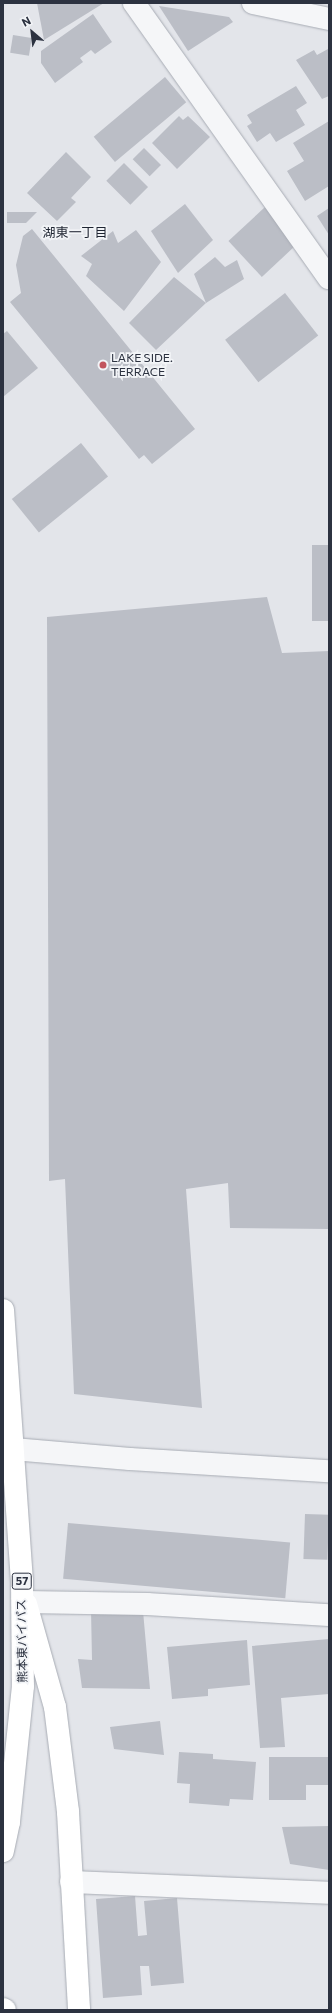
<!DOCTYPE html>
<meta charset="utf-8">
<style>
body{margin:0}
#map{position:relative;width:332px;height:2013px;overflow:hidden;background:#e3e5ea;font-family:Commissioner,"Noto Sans JP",sans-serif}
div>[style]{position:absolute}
.building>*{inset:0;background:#bbbec6;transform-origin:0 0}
.roads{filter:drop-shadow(0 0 1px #a8acb4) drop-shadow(0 0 1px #a8acb4)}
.minor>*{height:22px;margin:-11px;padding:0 11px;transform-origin:11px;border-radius:11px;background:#f5f6f8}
.tertiary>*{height:22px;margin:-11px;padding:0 11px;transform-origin:11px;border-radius:11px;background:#f5f6f8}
.secondary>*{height:22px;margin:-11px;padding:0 11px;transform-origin:11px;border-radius:11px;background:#fff}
.trunk>*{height:22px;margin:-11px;padding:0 11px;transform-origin:11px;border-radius:11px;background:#fff}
.dots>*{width:11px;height:11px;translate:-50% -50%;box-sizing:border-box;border:2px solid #f2f4f7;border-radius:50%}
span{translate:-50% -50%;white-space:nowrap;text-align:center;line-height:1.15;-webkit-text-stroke:3.5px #f2f4f7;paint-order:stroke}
.shield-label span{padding:1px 3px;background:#f2f4f7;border:1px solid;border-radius:3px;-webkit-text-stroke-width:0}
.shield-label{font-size:11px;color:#2c3240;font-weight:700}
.poi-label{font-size:12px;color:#2c3240}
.left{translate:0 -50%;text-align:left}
.street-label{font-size:12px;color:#2c3240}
.neighbourhood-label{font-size:13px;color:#1e2431}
.frame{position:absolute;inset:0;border:4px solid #2c3240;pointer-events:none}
.north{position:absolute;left:12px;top:12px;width:40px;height:40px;-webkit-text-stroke:3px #f2f4f7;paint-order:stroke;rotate:332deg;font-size:11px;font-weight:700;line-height:16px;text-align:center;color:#2c3240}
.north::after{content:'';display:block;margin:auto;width:14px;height:18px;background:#2c3240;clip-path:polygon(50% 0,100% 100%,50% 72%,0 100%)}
</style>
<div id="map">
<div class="building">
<i style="clip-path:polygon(37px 3px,104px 3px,44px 40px)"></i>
<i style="clip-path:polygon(159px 6px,229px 17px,233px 22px,188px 51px)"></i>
<i style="clip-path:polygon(93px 14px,112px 42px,95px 54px,91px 50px,80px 58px,83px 62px,55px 83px,41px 63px,41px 51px)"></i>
<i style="left:13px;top:35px;width:19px;height:18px;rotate:9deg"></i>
<i style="clip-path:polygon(328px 49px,329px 96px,322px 99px,296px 60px,314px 50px,317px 55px)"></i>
<i style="left:165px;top:77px;width:33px;height:93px;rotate:50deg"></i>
<i style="clip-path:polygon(296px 86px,307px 103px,296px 110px,305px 125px,276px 142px,270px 133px,257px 142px,247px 126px,252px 123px,247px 115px)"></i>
<i style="clip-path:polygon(179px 116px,183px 120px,188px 116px,210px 137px,177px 169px,152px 143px)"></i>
<i style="clip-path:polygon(329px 121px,329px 186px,305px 201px,287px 171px,304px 161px,293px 143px)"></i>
<i style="left:144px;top:148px;width:24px;height:16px;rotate:45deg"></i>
<i style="clip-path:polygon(66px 152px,91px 177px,71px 198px,76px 202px,57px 221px,27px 193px)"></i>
<i style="left:124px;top:163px;width:34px;height:25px;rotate:45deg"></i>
<i style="clip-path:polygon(185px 204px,213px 240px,178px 273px,151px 231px)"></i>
<i style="left:265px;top:207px;width:49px;height:50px;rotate:47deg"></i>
<i style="clip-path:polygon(329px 208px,329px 235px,317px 216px)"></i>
<i style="clip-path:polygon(7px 212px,37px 212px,26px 223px,7px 223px)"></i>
<i style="clip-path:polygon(32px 229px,195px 429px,152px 464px,144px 455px,139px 459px,10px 302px,21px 293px,16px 265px,23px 236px)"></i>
<i style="clip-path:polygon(136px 230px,161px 262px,124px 311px,86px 276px,92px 264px,81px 256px,113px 231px,118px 243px)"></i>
<i style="clip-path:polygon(215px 257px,225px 267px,237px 260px,244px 279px,206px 303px,156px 350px,129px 323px,174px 277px,206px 303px,194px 274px)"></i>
<i style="left:285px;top:293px;width:54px;height:76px;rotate:52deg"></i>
<i style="clip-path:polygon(7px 331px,38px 368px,3px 397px,3px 334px)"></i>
<i style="left:81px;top:443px;width:43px;height:89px;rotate:51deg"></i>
<i style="left:312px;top:545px;width:17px;height:76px"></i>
<i style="clip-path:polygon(267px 597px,282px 653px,329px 651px,329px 1229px,230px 1228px,228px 1183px,186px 1189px,202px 1408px,74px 1394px,65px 1179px,49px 1181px,47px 617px)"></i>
<i style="left:305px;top:1514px;width:24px;height:45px;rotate:2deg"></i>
<i style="left:68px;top:1523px;width:223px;height:56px;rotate:5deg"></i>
<i style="clip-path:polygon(91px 1610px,143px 1611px,150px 1689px,82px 1688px,78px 1659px,92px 1660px)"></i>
<i style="clip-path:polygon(329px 1639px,329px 1694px,281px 1698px,285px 1747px,260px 1748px,252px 1646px)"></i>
<i style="clip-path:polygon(247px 1640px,250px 1685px,208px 1689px,208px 1696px,172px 1699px,167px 1647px)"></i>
<i style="clip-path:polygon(160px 1721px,164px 1755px,114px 1749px,110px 1727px)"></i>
<i style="clip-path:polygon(179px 1752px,213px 1754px,213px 1759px,256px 1762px,253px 1800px,230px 1799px,229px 1806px,189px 1803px,190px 1784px,177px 1783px)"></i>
<i style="clip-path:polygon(269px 1757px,329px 1757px,329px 1785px,306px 1785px,306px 1800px,269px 1800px)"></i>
<i style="clip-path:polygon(329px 1826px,329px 1870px,290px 1864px,282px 1827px)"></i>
<i style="clip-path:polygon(135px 1896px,138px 1936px,147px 1935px,144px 1901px,177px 1898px,184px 1983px,151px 1986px,149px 1966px,140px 1966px,142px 1995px,103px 1998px,96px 1899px)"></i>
</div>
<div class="roads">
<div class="minor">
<i style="left:134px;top:3px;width:337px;rotate:54.7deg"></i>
<i style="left:253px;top:3px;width:78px;rotate:11.9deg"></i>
<i style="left:25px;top:1602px;width:122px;rotate:0.9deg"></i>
<i style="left:147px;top:1604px;width:182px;rotate:3.5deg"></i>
<i style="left:71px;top:1882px;width:258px;rotate:2.4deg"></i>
</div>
<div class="tertiary">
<i style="left:13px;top:1449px;width:117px;rotate:4.9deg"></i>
<i style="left:130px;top:1459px;width:199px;rotate:3.5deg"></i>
</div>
<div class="secondary">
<i style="left:26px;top:1604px;width:107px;rotate:74.3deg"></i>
<i style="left:55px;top:1707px;width:106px;rotate:82.9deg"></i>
<i style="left:68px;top:1812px;width:198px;rotate:86.8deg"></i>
<i style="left:3px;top:2009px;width:2px;rotate:27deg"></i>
</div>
<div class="trunk">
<i style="left:3px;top:1310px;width:272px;rotate:86deg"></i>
<i style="left:22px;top:1581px;width:105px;rotate:89.5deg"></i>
<i style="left:23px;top:1686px;width:137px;rotate:95.9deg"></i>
<i style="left:9px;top:1822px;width:30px;rotate:102deg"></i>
</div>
</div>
<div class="dots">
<i style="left:103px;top:365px;background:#c2555e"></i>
</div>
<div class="shield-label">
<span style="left:22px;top:1581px">57</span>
</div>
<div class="poi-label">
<span class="left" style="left:111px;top:365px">LAKE SIDE.<br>TERRACE</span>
</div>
<div class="street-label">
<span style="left:22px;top:1641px;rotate:-91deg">熊本東バイパス</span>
</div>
<div class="neighbourhood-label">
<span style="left:75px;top:232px">湖東一丁目</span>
</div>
<div class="frame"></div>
<div class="north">N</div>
</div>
